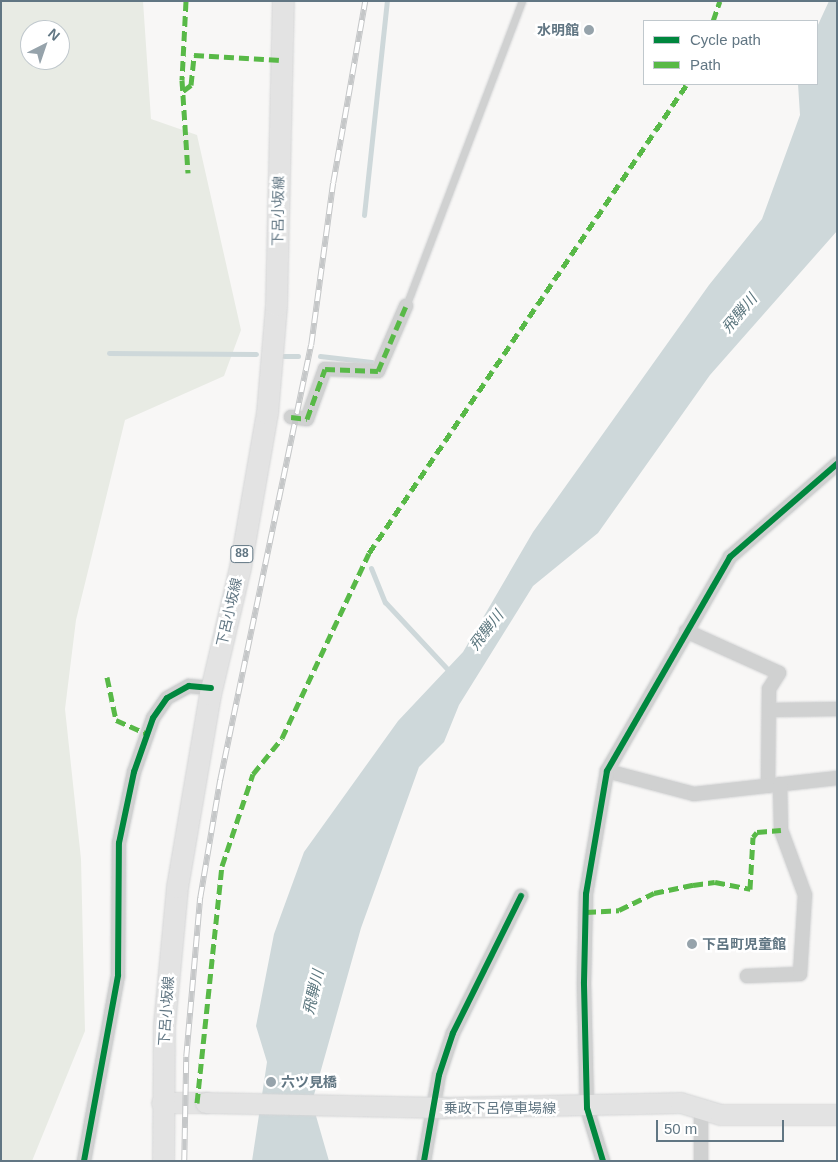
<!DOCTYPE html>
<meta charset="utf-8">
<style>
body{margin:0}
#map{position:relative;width:838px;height:1162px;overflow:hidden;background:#f8f7f6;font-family:Arial,"Noto Sans JP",sans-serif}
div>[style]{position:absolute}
.green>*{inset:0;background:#e8ebe4}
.water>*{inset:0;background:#ced8da}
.stream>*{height:5px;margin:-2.5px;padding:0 2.5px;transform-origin:2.5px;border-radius:2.5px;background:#ced8da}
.roads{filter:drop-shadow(0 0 1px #d4d5d6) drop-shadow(0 0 1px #d4d5d6)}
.lane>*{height:7px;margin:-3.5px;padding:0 3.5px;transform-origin:3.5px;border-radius:3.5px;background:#d0d1d1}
.street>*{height:14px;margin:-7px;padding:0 7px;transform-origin:7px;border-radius:7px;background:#d0d1d1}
.secondary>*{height:20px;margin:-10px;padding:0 10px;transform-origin:10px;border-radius:10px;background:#e3e3e3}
.primary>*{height:21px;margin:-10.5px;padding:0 10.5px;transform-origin:10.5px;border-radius:10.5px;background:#e3e3e3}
.rail>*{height:5.5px;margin-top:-2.75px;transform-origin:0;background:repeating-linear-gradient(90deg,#fff 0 11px,#c5c7c8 0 22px);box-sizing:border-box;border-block:1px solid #c5c7c8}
.bridges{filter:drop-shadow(0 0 1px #d4d5d6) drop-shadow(0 0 1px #d4d5d6)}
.secondary-bridge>*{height:20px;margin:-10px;padding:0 10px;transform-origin:10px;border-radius:10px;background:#e3e3e3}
.quiet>*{height:5px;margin-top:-2.5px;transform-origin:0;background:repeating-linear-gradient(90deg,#58b947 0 10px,transparent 0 15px)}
.cycleway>*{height:6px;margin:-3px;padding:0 3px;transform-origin:3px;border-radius:3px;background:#00873e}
.dots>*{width:14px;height:14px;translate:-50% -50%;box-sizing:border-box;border:2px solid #fff;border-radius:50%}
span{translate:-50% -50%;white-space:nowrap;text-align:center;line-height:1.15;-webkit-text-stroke:5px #fff;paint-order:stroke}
.shield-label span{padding:1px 4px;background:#fff;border:1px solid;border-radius:4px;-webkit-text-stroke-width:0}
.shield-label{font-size:12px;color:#617683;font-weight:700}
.poi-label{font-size:14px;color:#617683;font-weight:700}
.right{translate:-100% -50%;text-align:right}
.left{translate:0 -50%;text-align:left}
.street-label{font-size:14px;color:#617683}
.water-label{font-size:15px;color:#5b767e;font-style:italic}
.frame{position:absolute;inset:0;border:2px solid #617683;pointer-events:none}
.legend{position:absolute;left:643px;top:20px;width:175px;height:65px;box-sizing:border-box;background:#fff;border:1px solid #c0c8cd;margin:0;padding:6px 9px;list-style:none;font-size:15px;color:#617683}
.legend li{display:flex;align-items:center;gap:10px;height:25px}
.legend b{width:25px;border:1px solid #c0c8cd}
.north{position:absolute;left:20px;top:20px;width:50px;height:50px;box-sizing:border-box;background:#fff;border:1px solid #c0c8cd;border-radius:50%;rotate:41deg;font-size:14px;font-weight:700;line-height:20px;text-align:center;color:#617683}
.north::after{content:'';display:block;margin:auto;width:18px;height:22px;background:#96a3ab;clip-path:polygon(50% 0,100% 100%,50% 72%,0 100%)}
.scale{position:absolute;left:656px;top:1120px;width:128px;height:22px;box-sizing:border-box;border:2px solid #617683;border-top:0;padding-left:6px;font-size:15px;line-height:18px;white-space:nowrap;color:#617683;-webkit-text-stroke:4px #fff;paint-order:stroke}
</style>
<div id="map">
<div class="green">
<i style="clip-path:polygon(evenodd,1px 1px,143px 1px,151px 119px,197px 135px,241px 330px,224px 376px,125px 420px,76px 620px,65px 709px,81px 859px,85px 1031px,32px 1161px,1px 1161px,1px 1px,30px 30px,60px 30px,60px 60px,30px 60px,30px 30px)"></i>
</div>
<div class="water">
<i style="clip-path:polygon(829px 1px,837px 1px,837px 231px,710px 375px,598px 533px,533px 586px,459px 705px,444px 742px,419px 767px,361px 928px,312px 1102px,329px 1161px,252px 1161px,267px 1062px,256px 1026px,274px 934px,304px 852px,398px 721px,463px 652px,533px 532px,709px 285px,762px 219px,800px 115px,798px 84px,817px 84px,817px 27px)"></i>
</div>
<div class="stream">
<i style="left:364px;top:215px;width:215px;rotate:-83.9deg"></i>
<i style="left:109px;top:353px;width:147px;rotate:0.4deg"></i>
<i style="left:284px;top:356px;width:14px"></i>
<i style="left:320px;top:356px;width:52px;rotate:6.6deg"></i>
<i style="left:371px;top:568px;width:37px;rotate:68deg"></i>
<i style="left:385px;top:602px;width:96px;rotate:47.1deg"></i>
</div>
<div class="roads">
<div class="lane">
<i style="left:406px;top:306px;width:326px;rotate:-69.2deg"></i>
</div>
<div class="street">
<i style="left:291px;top:417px;width:16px;rotate:7deg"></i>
<i style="left:307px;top:419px;width:53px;rotate:-70.2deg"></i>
<i style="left:325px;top:369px;width:53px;rotate:2.2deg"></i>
<i style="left:378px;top:371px;width:71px;rotate:-66.7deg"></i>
<i style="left:686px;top:631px;width:102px;rotate:24.3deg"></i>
<i style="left:779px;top:673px;width:19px;rotate:122deg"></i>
<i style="left:769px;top:689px;width:97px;rotate:90.6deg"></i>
<i style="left:769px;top:710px;width:68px;rotate:-0.8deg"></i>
<i style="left:607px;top:771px;width:90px;rotate:14.8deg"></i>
<i style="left:694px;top:794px;width:144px;rotate:-6.4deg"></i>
<i style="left:747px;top:976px;width:53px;rotate:-2.2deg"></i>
<i style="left:800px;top:974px;width:79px;rotate:-86.4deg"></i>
<i style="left:805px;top:895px;width:69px;rotate:-110.3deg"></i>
<i style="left:781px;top:830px;width:46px;rotate:-91.2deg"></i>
<i style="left:84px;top:1161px;width:189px;rotate:-79.6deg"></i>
<i style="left:118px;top:975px;width:132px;rotate:-89.6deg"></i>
<i style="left:119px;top:843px;width:73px;rotate:-78.1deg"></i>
<i style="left:134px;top:772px;width:57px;rotate:-70.6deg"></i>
<i style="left:153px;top:718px;width:24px;rotate:-55deg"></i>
<i style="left:167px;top:698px;width:25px;rotate:-29deg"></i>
<i style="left:189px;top:686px;width:22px;rotate:5deg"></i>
<i style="left:424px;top:1161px;width:87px;rotate:-80.1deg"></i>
<i style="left:439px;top:1075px;width:44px;rotate:-71.6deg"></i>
<i style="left:453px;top:1033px;width:153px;rotate:-63.6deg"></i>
<i style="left:603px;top:1161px;width:55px;rotate:-106.8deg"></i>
<i style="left:587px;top:1108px;width:126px;rotate:-91.4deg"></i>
<i style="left:584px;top:982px;width:88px;rotate:-88.7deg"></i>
<i style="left:586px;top:894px;width:125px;rotate:-80.3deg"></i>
<i style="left:607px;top:771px;width:247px;rotate:-60.1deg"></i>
<i style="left:730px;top:557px;width:142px;rotate:-41deg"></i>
<i style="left:701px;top:1161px;width:52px;rotate:-90deg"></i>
</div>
<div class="secondary">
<i style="left:162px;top:1103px;width:44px"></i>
<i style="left:444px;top:1108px;width:237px;rotate:-1.2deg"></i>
<i style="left:681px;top:1103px;width:42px;rotate:16.7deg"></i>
<i style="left:721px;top:1115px;width:116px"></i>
</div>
<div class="primary">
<i style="left:163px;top:1161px;width:136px;rotate:-89.6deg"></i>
<i style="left:164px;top:1025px;width:139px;rotate:-84.6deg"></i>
<i style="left:177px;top:887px;width:196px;rotate:-80.3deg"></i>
<i style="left:210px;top:694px;width:130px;rotate:-76.7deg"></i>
<i style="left:240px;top:567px;width:156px;rotate:-80.1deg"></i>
<i style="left:267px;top:413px;width:108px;rotate:-85.2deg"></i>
<i style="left:276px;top:305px;width:304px;rotate:-88.7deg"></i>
</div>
</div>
<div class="rail">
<i style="left:184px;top:1161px;width:104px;rotate:-88.9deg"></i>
<i style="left:186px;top:1057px;width:160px;rotate:-85deg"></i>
<i style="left:200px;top:898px;width:120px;rotate:-80.4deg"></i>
<i style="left:220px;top:780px;width:444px;rotate:-78.2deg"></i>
<i style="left:311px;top:345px;width:163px;rotate:-82.3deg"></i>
<i style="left:333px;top:183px;width:185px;rotate:-80deg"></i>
</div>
<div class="bridges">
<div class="secondary-bridge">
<i style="left:206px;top:1103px;width:238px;rotate:1.2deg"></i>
</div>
</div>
<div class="quiet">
<i style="left:186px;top:1px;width:79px;rotate:92.9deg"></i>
<i style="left:182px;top:80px;width:93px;rotate:86.3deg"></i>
<i style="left:713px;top:21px;width:21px;rotate:-71deg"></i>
<i style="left:183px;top:91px;width:10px;rotate:-37deg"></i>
<i style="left:191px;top:85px;width:30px;rotate:-84deg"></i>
<i style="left:194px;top:55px;width:87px;rotate:3.3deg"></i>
<i style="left:291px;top:417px;width:16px;rotate:7deg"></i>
<i style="left:307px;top:419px;width:53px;rotate:-70.2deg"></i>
<i style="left:325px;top:369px;width:53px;rotate:2.2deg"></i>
<i style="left:378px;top:371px;width:71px;rotate:-66.7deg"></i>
<i style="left:107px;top:677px;width:44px;rotate:78.2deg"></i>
<i style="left:116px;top:720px;width:35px;rotate:24deg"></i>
<i style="left:586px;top:912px;width:33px;rotate:-3deg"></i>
<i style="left:619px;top:910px;width:39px;rotate:-26deg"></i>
<i style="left:654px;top:893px;width:40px;rotate:-12deg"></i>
<i style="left:693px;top:885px;width:22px;rotate:-8deg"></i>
<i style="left:715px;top:882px;width:36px;rotate:11deg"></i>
<i style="left:750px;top:889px;width:52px;rotate:-86.7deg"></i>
<i style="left:753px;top:837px;width:6px;rotate:-51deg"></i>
<i style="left:757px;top:832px;width:24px;rotate:-5deg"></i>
<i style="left:197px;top:1103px;width:238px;rotate:-84deg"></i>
<i style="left:222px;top:866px;width:97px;rotate:-71.4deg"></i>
<i style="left:253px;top:774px;width:46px;rotate:-51.1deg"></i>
<i style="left:282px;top:738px;width:204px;rotate:-64.8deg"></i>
<i style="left:369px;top:553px;width:567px;rotate:-55.86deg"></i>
</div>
<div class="cycleway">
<i style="left:84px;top:1161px;width:189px;rotate:-79.6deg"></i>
<i style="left:118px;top:975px;width:132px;rotate:-89.6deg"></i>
<i style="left:119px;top:843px;width:73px;rotate:-78.1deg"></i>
<i style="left:134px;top:772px;width:57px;rotate:-70.6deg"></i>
<i style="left:153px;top:718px;width:24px;rotate:-55deg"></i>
<i style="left:167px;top:698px;width:25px;rotate:-29deg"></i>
<i style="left:189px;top:686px;width:22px;rotate:5deg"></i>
<i style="left:424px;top:1161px;width:87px;rotate:-80.1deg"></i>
<i style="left:439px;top:1075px;width:44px;rotate:-71.6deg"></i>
<i style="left:453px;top:1033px;width:153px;rotate:-63.6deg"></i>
<i style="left:603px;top:1161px;width:55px;rotate:-106.8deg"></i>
<i style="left:587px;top:1108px;width:126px;rotate:-91.4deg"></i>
<i style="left:584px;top:982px;width:88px;rotate:-88.7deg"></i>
<i style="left:586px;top:894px;width:125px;rotate:-80.3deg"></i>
<i style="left:607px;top:771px;width:247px;rotate:-60.1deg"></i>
<i style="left:730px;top:557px;width:142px;rotate:-41deg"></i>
</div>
<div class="dots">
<i style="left:589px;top:30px;background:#96a3ab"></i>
<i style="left:692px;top:944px;background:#96a3ab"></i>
<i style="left:271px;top:1082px;background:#96a3ab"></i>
</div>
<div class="shield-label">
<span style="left:242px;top:554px">88</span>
</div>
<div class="poi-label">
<span class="right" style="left:579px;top:30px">水明館</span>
<span class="left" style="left:702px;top:944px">下呂町児童館</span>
<span class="left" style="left:281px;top:1082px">六ツ見橋</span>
</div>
<div class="street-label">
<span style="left:278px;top:211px;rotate:-89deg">下呂小坂線</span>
<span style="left:229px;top:612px;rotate:-77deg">下呂小坂線</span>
<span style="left:166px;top:1011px;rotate:-86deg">下呂小坂線</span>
<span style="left:500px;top:1108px">乗政下呂停車場線</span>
</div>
<div class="water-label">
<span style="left:739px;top:313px;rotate:-50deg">飛騨川</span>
<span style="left:486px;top:630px;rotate:-52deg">飛騨川</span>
<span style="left:313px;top:992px;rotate:-77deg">飛騨川</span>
</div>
<div class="frame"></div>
<ul class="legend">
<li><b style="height:6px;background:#00873e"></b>Cycle path</li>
<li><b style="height:6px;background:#58b947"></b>Path</li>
</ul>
<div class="north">N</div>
<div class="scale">50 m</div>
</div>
